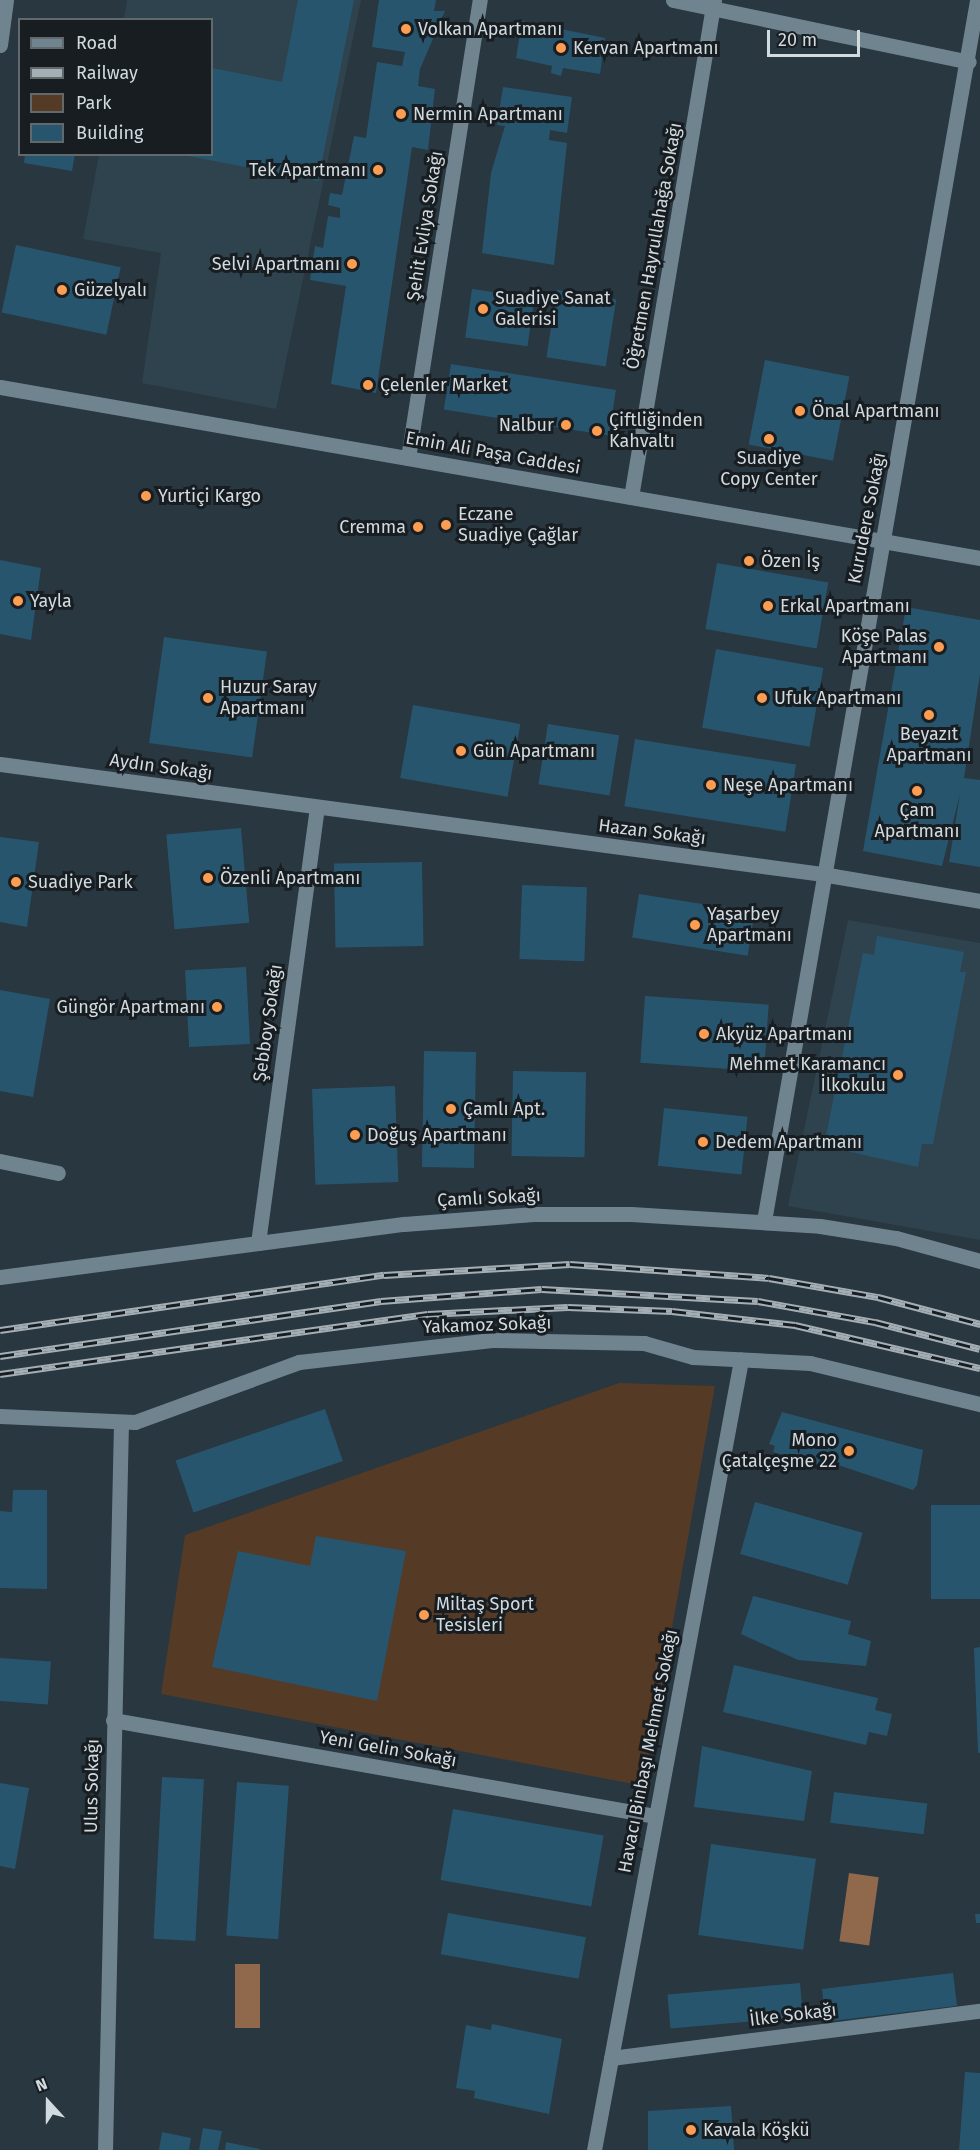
<!DOCTYPE html>
<meta charset="utf-8">
<style>
body{margin:0}
#map{position:relative;width:980px;height:2150px;overflow:hidden;background:#283740;font-family:"Fira Sans",sans-serif}
div>[style]{position:absolute}
[style*='--x']{left:calc(var(--x)*1px);top:calc(var(--y)*1px);width:calc(var(--w)*1px);rotate:calc(var(--a)*1deg)}
.built>*{inset:0;background:#2f434f}
.green>*{inset:0;background:#553a26}
.water>*{inset:0;background:#90694c;transform-origin:0 0}
.building>*{inset:0;background:#28556e;transform-origin:0 0}
.minor>*{height:15px;margin:-7.5px;padding:0 7.5px;transform-origin:7.5px;border-radius:7.5px;background:#708490}
.rail>*{height:7px;margin-top:-3.5px;transform-origin:0;background:repeating-linear-gradient(90deg,#171d21 0 14px,#a4afb5 0 28px);box-sizing:border-box;border-block:2px solid #a4afb5}
.dots>*{width:16px;height:16px;translate:-50% -50%;box-sizing:border-box;border:3px solid #171d21;border-radius:50%}
span{translate:-50% -50%;white-space:nowrap;text-align:center;line-height:1.15;-webkit-text-stroke:6px #171d21;paint-order:stroke}
.poi-label{font-size:18px;color:#d1dadf}
.left{translate:0 -50%;text-align:left}
.right{translate:-100% -50%;text-align:right}
.street-label{font-size:18px;color:#d1dadf}
.legend{position:absolute;left:18px;top:18px;width:195px;height:138px;box-sizing:border-box;background:#171d21;border:2px solid #61696d;margin:0;padding:8px 10px;list-style:none;font-size:18px;color:#d1dadf}
.legend li{display:flex;align-items:center;gap:12px;height:30px}
.legend b{width:30px;border:2px solid #61696d}
.north{position:absolute;left:18px;top:2072px;width:60px;height:60px;-webkit-text-stroke:4px #171d21;paint-order:stroke;rotate:339deg;font-size:16px;font-weight:700;line-height:24px;text-align:center;color:#d1dadf}
.north::after{content:'';display:block;margin:auto;width:21px;height:27px;background:#d1dadf;clip-path:polygon(50% 0,100% 100%,50% 72%,0 100%)}
.scale{position:absolute;left:767px;top:30px;width:93px;height:27px;box-sizing:border-box;border:3px solid #d1dadf;border-top:0;padding-left:8px;font-size:18px;line-height:21px;white-space:nowrap;color:#d1dadf;-webkit-text-stroke:4px #171d21;paint-order:stroke}
</style>
<div id="map">
<div class="built">
<div style="clip-path:polygon(127px 0,361px 0,276px 409px,142px 383px,161px 253px,83px 239px,99px 155px,212px 154px,212px 20px,124px 19px)"></div>
<div style="clip-path:polygon(848px 920px,980px 943px,980px 1240px,788px 1206px)"></div>
</div>
<div class="green">
<div style="clip-path:polygon(619px 1383px,715px 1386px,644px 1786px,161px 1694px,185px 1535px)"></div>
</div>
<div class="water">
<div style="left:849px;top:1873px;width:30px;height:69px;rotate:8deg"></div>
<div style="left:235px;top:1964px;width:25px;height:64px"></div>
</div>
<div class="building">
<div style="clip-path:polygon(298px 0,354px 0,318px 181px,188px 156px,212px 154px,212px 68px,282px 82px)"></div>
<div style="clip-path:polygon(379px 0,436px 0,434px 11px,445px 11px,420px 69px,418px 86px,435px 89px,428px 150px,412px 147px,376px 393px,331px 384px,346px 286px,310px 280px,315px 246px,323px 248px,328px 216px,340px 218px,340px 208px,328px 205px,330px 193px,342px 195px,354px 136px,366px 138px,377px 62px,402px 66px,405px 52px,372px 47px)"></div>
<div style="clip-path:polygon(522px 21px,605px 38px,600px 74px,563px 68px,561px 76px,551px 73px,552px 66px,516px 58px)"></div>
<div style="clip-path:polygon(503px 87px,572px 97px,567px 133px,550px 130px,549px 140px,567px 143px,554px 265px,482px 253px,491px 173px,505px 126px,497px 125px)"></div>
<div style="clip-path:polygon(25px 154px,75px 154px,72px 171px,24px 163px)"></div>
<div style="left:16px;top:245px;width:107px;height:69px;rotate:12deg"></div>
<div style="left:472px;top:289px;width:63px;height:49px;rotate:8deg"></div>
<div style="left:557px;top:290px;width:60px;height:68px;rotate:9deg"></div>
<div style="left:765px;top:360px;width:86px;height:86px;rotate:11deg"></div>
<div style="left:451px;top:364px;width:167px;height:46px;rotate:9deg"></div>
<div style="clip-path:polygon(0 560px,41px 568px,31px 640px,0 634px)"></div>
<div style="left:717px;top:563px;width:113px;height:67px;rotate:10deg"></div>
<div style="clip-path:polygon(906px 607px,980px 620px,980px 674px,964px 778px,980px 780px,980px 867px,949px 862px,960px 794px,942px 866px,863px 851px)"></div>
<div style="left:164px;top:637px;width:104px;height:107px;rotate:8deg"></div>
<div style="left:716px;top:649px;width:109px;height:80px;rotate:10deg"></div>
<div style="left:413px;top:705px;width:109px;height:74px;rotate:10deg"></div>
<div style="left:548px;top:724px;width:72px;height:61px;rotate:9deg"></div>
<div style="left:635px;top:739px;width:163px;height:68px;rotate:9deg"></div>
<div style="left:241px;top:828px;width:95px;height:75px;rotate:85deg"></div>
<div style="clip-path:polygon(0 837px,39px 842px,27px 927px,0 922px)"></div>
<div style="left:422px;top:862px;width:84px;height:88px;rotate:89deg"></div>
<div style="left:522px;top:885px;width:65px;height:74px;rotate:2deg"></div>
<div style="left:639px;top:894px;width:117px;height:44px;rotate:9deg"></div>
<div style="clip-path:polygon(877px 936px,964px 952px,960px 972px,966px 972px,933px 1144px,922px 1144px,918px 1167px,824px 1146px,863px 953px,874px 955px)"></div>
<div style="left:246px;top:967px;width:77px;height:61px;rotate:87deg"></div>
<div style="clip-path:polygon(0 990px,50px 999px,33px 1097px,0 1091px)"></div>
<div style="left:645px;top:996px;width:124px;height:67px;rotate:4deg"></div>
<div style="left:424px;top:1051px;width:52px;height:116px;rotate:1deg"></div>
<div style="left:513px;top:1071px;width:73px;height:85px;rotate:1deg"></div>
<div style="left:395px;top:1086px;width:96px;height:83px;rotate:88deg"></div>
<div style="left:664px;top:1108px;width:84px;height:58px;rotate:6deg"></div>
<div style="left:325px;top:1409px;width:55px;height:158px;rotate:71deg"></div>
<div style="clip-path:polygon(782px 1412px,923px 1450px,917px 1485px,913px 1490px,835px 1464px,834px 1469px,773px 1452px,775px 1446px,769px 1444px)"></div>
<div style="clip-path:polygon(13px 1490px,47px 1490px,47px 1589px,0 1588px,0 1511px,12px 1512px)"></div>
<div style="left:755px;top:1502px;width:112px;height:54px;rotate:16deg"></div>
<div style="left:931px;top:1505px;width:49px;height:94px"></div>
<div style="clip-path:polygon(316px 1536px,406px 1551px,377px 1701px,212px 1667px,238px 1551px,310px 1566px)"></div>
<div style="clip-path:polygon(753px 1596px,851px 1621px,848px 1634px,871px 1641px,866px 1666px,798px 1660px,741px 1634px)"></div>
<div style="clip-path:polygon(980px 1647px,980px 1753px,978px 1753px,974px 1648px)"></div>
<div style="left:0;top:1658px;width:51px;height:43px;rotate:4deg"></div>
<div style="clip-path:polygon(734px 1665px,878px 1698px,875px 1710px,892px 1714px,887px 1736px,869px 1732px,866px 1745px,723px 1712px)"></div>
<div style="clip-path:polygon(702px 1746px,812px 1771px,804px 1821px,694px 1807px)"></div>
<div style="left:162px;top:1777px;width:42px;height:162px;rotate:3deg"></div>
<div style="left:237px;top:1782px;width:52px;height:154px;rotate:4deg"></div>
<div style="clip-path:polygon(0 1783px,29px 1788px,15px 1869px,0 1866px)"></div>
<div style="left:834px;top:1792px;width:94px;height:31px;rotate:7deg"></div>
<div style="left:453px;top:1809px;width:153px;height:72px;rotate:10deg"></div>
<div style="left:711px;top:1844px;width:106px;height:92px;rotate:8deg"></div>
<div style="left:448px;top:1913px;width:140px;height:42px;rotate:10deg"></div>
<div style="clip-path:polygon(975px 1914px,980px 1914px,980px 1923px,976px 1923px)"></div>
<div style="left:953px;top:1973px;width:33px;height:132px;rotate:83deg"></div>
<div style="left:800px;top:1983px;width:34px;height:133px;rotate:85deg"></div>
<div style="clip-path:polygon(492px 2024px,562px 2039px,549px 2114px,474px 2098px,475px 2091px,456px 2088px,466px 2025px,491px 2030px)"></div>
<div style="clip-path:polygon(965px 2072px,980px 2073px,980px 2150px,959px 2150px)"></div>
<div style="clip-path:polygon(731px 2106px,734px 2150px,648px 2150px,648px 2111px)"></div>
<div style="clip-path:polygon(203px 2128px,222px 2131px,218px 2150px,199px 2150px)"></div>
<div style="clip-path:polygon(162px 2132px,191px 2138px,189px 2150px,159px 2150px)"></div>
<div style="clip-path:polygon(226px 2142px,260px 2149px,260px 2150px,225px 2150px)"></div>
</div>
<div class="minor">
<div style="--x:673;--y:0;--w:302;--a:11.8"></div>
<div style="--x:0;--y:45;--w:45;--a:-82.4"></div>
<div style="--x:0;--y:387;--w:995;--a:9.9"></div>
<div style="--x:408;--y:458;--w:464;--a:-81.1"></div>
<div style="--x:631;--y:497;--w:504;--a:-80.52"></div>
<div style="--x:0;--y:764;--w:829;--a:7.62"></div>
<div style="--x:822;--y:874;--w:160;--a:9.7"></div>
<div style="--x:0;--y:1161;--w:59;--a:11.7"></div>
<div style="--x:764;--y:1221;--w:1239;--a:-80.1"></div>
<div style="--x:258;--y:1243;--w:439;--a:-82.3"></div>
<div style="--x:0;--y:1277;--w:407;--a:-7.5"></div>
<div style="--x:404;--y:1224;--w:130;--a:-4.4"></div>
<div style="--x:534;--y:1214;--w:97;--a:0"></div>
<div style="--x:631;--y:1214;--w:189;--a:3.6"></div>
<div style="--x:820;--y:1226;--w:77;--a:9"></div>
<div style="--x:896;--y:1238;--w:87;--a:15.3"></div>
<div style="--x:0;--y:1416;--w:135;--a:2.5"></div>
<div style="--x:135;--y:1422;--w:175;--a:-20.1"></div>
<div style="--x:299;--y:1362;--w:194;--a:-6.5"></div>
<div style="--x:492;--y:1340;--w:152;--a:1.1"></div>
<div style="--x:644;--y:1343;--w:51;--a:15.9"></div>
<div style="--x:693;--y:1357;--w:117;--a:2.9"></div>
<div style="--x:810;--y:1363;--w:175;--a:13.6"></div>
<div style="--x:113;--y:1720;--w:550;--a:10.04"></div>
<div style="--x:611;--y:2058;--w:372;--a:-7.3"></div>
<div style="--x:105;--y:2150;--w:728;--a:-88.74"></div>
<div style="--x:594;--y:2150;--w:804;--a:-79.46"></div>
</div>
<div class="rail">
<div style="--x:0;--y:1330;--w:388;--a:-8.2"></div>
<div style="--x:384;--y:1275;--w:186;--a:-3.4"></div>
<div style="--x:570;--y:1264;--w:199;--a:4"></div>
<div style="--x:769;--y:1278;--w:111;--a:9.9"></div>
<div style="--x:878;--y:1297;--w:106;--a:14.8"></div>
<div style="--x:0;--y:1356;--w:385;--a:-8.2"></div>
<div style="--x:381;--y:1301;--w:161;--a:-4.3"></div>
<div style="--x:542;--y:1289;--w:216;--a:3.2"></div>
<div style="--x:758;--y:1301;--w:119;--a:10.2"></div>
<div style="--x:875;--y:1322;--w:108;--a:14.4"></div>
<div style="--x:0;--y:1374;--w:432;--a:-8"></div>
<div style="--x:428;--y:1314;--w:140;--a:-2.9"></div>
<div style="--x:568;--y:1307;--w:104;--a:2.2"></div>
<div style="--x:672;--y:1311;--w:124;--a:6.5"></div>
<div style="--x:795;--y:1325;--w:190;--a:13.1"></div>
</div>
<div class="dots">
<div style="left:406px;top:29px;background:#fc9d52"></div>
<div style="left:561px;top:48px;background:#fc9d52"></div>
<div style="left:401px;top:114px;background:#fc9d52"></div>
<div style="left:378px;top:170px;background:#fc9d52"></div>
<div style="left:352px;top:264px;background:#fc9d52"></div>
<div style="left:62px;top:290px;background:#fc9d52"></div>
<div style="left:483px;top:309px;background:#fc9d52"></div>
<div style="left:368px;top:385px;background:#fc9d52"></div>
<div style="left:800px;top:411px;background:#fc9d52"></div>
<div style="left:566px;top:425px;background:#fc9d52"></div>
<div style="left:597px;top:431px;background:#fc9d52"></div>
<div style="left:769px;top:439px;background:#fc9d52"></div>
<div style="left:146px;top:496px;background:#fc9d52"></div>
<div style="left:446px;top:525px;background:#fc9d52"></div>
<div style="left:418px;top:527px;background:#fc9d52"></div>
<div style="left:749px;top:561px;background:#fc9d52"></div>
<div style="left:18px;top:601px;background:#fc9d52"></div>
<div style="left:768px;top:606px;background:#fc9d52"></div>
<div style="left:939px;top:647px;background:#fc9d52"></div>
<div style="left:208px;top:698px;background:#fc9d52"></div>
<div style="left:762px;top:698px;background:#fc9d52"></div>
<div style="left:929px;top:715px;background:#fc9d52"></div>
<div style="left:461px;top:751px;background:#fc9d52"></div>
<div style="left:711px;top:785px;background:#fc9d52"></div>
<div style="left:917px;top:791px;background:#fc9d52"></div>
<div style="left:208px;top:878px;background:#fc9d52"></div>
<div style="left:16px;top:882px;background:#fc9d52"></div>
<div style="left:695px;top:925px;background:#fc9d52"></div>
<div style="left:217px;top:1007px;background:#fc9d52"></div>
<div style="left:704px;top:1034px;background:#fc9d52"></div>
<div style="left:898px;top:1075px;background:#fc9d52"></div>
<div style="left:451px;top:1109px;background:#fc9d52"></div>
<div style="left:355px;top:1135px;background:#fc9d52"></div>
<div style="left:703px;top:1142px;background:#fc9d52"></div>
<div style="left:849px;top:1451px;background:#fc9d52"></div>
<div style="left:424px;top:1615px;background:#fc9d52"></div>
<div style="left:691px;top:2130px;background:#fc9d52"></div>
</div>
<div class="poi-label">
<span class="left" style="left:418px;top:29px">Volkan Apartmanı</span>
<span class="left" style="left:573px;top:48px">Kervan Apartmanı</span>
<span class="left" style="left:413px;top:114px">Nermin Apartmanı</span>
<span class="right" style="left:366px;top:170px">Tek Apartmanı</span>
<span class="right" style="left:340px;top:264px">Selvi Apartmanı</span>
<span class="left" style="left:74px;top:290px">Güzelyalı</span>
<span class="left" style="left:495px;top:309px">Suadiye Sanat<br>Galerisi</span>
<span class="left" style="left:380px;top:385px">Çelenler Market</span>
<span class="left" style="left:812px;top:411px">Önal Apartmanı</span>
<span class="left" style="left:609px;top:431px">Çiftliğinden<br>Kahvaltı</span>
<span class="right" style="left:554px;top:425px">Nalbur</span>
<span style="left:769px;top:469px">Suadiye<br>Copy Center</span>
<span class="left" style="left:158px;top:496px">Yurtiçi Kargo</span>
<span class="left" style="left:458px;top:525px">Eczane<br>Suadiye Çağlar</span>
<span class="right" style="left:406px;top:527px">Cremma</span>
<span class="left" style="left:761px;top:561px">Özen İş</span>
<span class="left" style="left:30px;top:601px">Yayla</span>
<span class="left" style="left:780px;top:606px">Erkal Apartmanı</span>
<span class="right" style="left:927px;top:647px">Köşe Palas<br>Apartmanı</span>
<span class="left" style="left:220px;top:698px">Huzur Saray<br>Apartmanı</span>
<span class="left" style="left:774px;top:698px">Ufuk Apartmanı</span>
<span style="left:929px;top:745px">Beyazıt<br>Apartmanı</span>
<span class="left" style="left:473px;top:751px">Gün Apartmanı</span>
<span class="left" style="left:723px;top:785px">Neşe Apartmanı</span>
<span style="left:917px;top:821px">Çam<br>Apartmanı</span>
<span class="left" style="left:220px;top:878px">Özenli Apartmanı</span>
<span class="left" style="left:28px;top:882px">Suadiye Park</span>
<span class="left" style="left:707px;top:925px">Yaşarbey<br>Apartmanı</span>
<span class="right" style="left:205px;top:1007px">Güngör Apartmanı</span>
<span class="left" style="left:716px;top:1034px">Akyüz Apartmanı</span>
<span class="right" style="left:886px;top:1075px">Mehmet Karamancı<br>İlkokulu</span>
<span class="left" style="left:463px;top:1109px">Çamlı Apt.</span>
<span class="left" style="left:367px;top:1135px">Doğuş Apartmanı</span>
<span class="left" style="left:715px;top:1142px">Dedem Apartmanı</span>
<span class="right" style="left:837px;top:1451px">Mono<br>Çatalçeşme 22</span>
<span class="left" style="left:436px;top:1615px">Miltaş Sport<br>Tesisleri</span>
<span class="left" style="left:703px;top:2130px">Kavala Köşkü</span>
</div>
<div class="street-label">
<span style="left:425px;top:226px;rotate:-81deg">Şehit Evliya Sokağı</span>
<span style="left:654px;top:246px;rotate:-80deg">Öğretmen Hayrullahağa Sokağı</span>
<span style="left:493px;top:453px;rotate:10deg">Emin Ali Paşa Caddesi</span>
<span style="left:867px;top:518px;rotate:-79deg">Kurudere Sokağı</span>
<span style="left:161px;top:767px;rotate:8deg">Aydın Sokağı</span>
<span style="left:652px;top:832px;rotate:7deg">Hazan Sokağı</span>
<span style="left:268px;top:1023px;rotate:-82deg">Şebboy Sokağı</span>
<span style="left:489px;top:1198px;rotate:-3deg">Çamlı Sokağı</span>
<span style="left:487px;top:1325px;rotate:-2deg">Yakamoz Sokağı</span>
<span style="left:388px;top:1749px;rotate:10deg">Yeni Gelin Sokağı</span>
<span style="left:648px;top:1751px;rotate:-79deg">Havacı Binbaşı Mehmet Sokağı</span>
<span style="left:92px;top:1786px;rotate:-89deg">Ulus Sokağı</span>
<span style="left:793px;top:2015px;rotate:-7deg">İlke Sokağı</span>
</div>
<ul class="legend">
<li><b style="height:8px;background:#708490"></b>Road</li>
<li><b style="height:8px;background:#a4afb5"></b>Railway</li>
<li><b style="height:16px;background:#553a26"></b>Park</li>
<li><b style="height:16px;background:#28556e"></b>Building</li>
</ul>
<div class="north">N</div>
<div class="scale">20 m</div>
</div>
